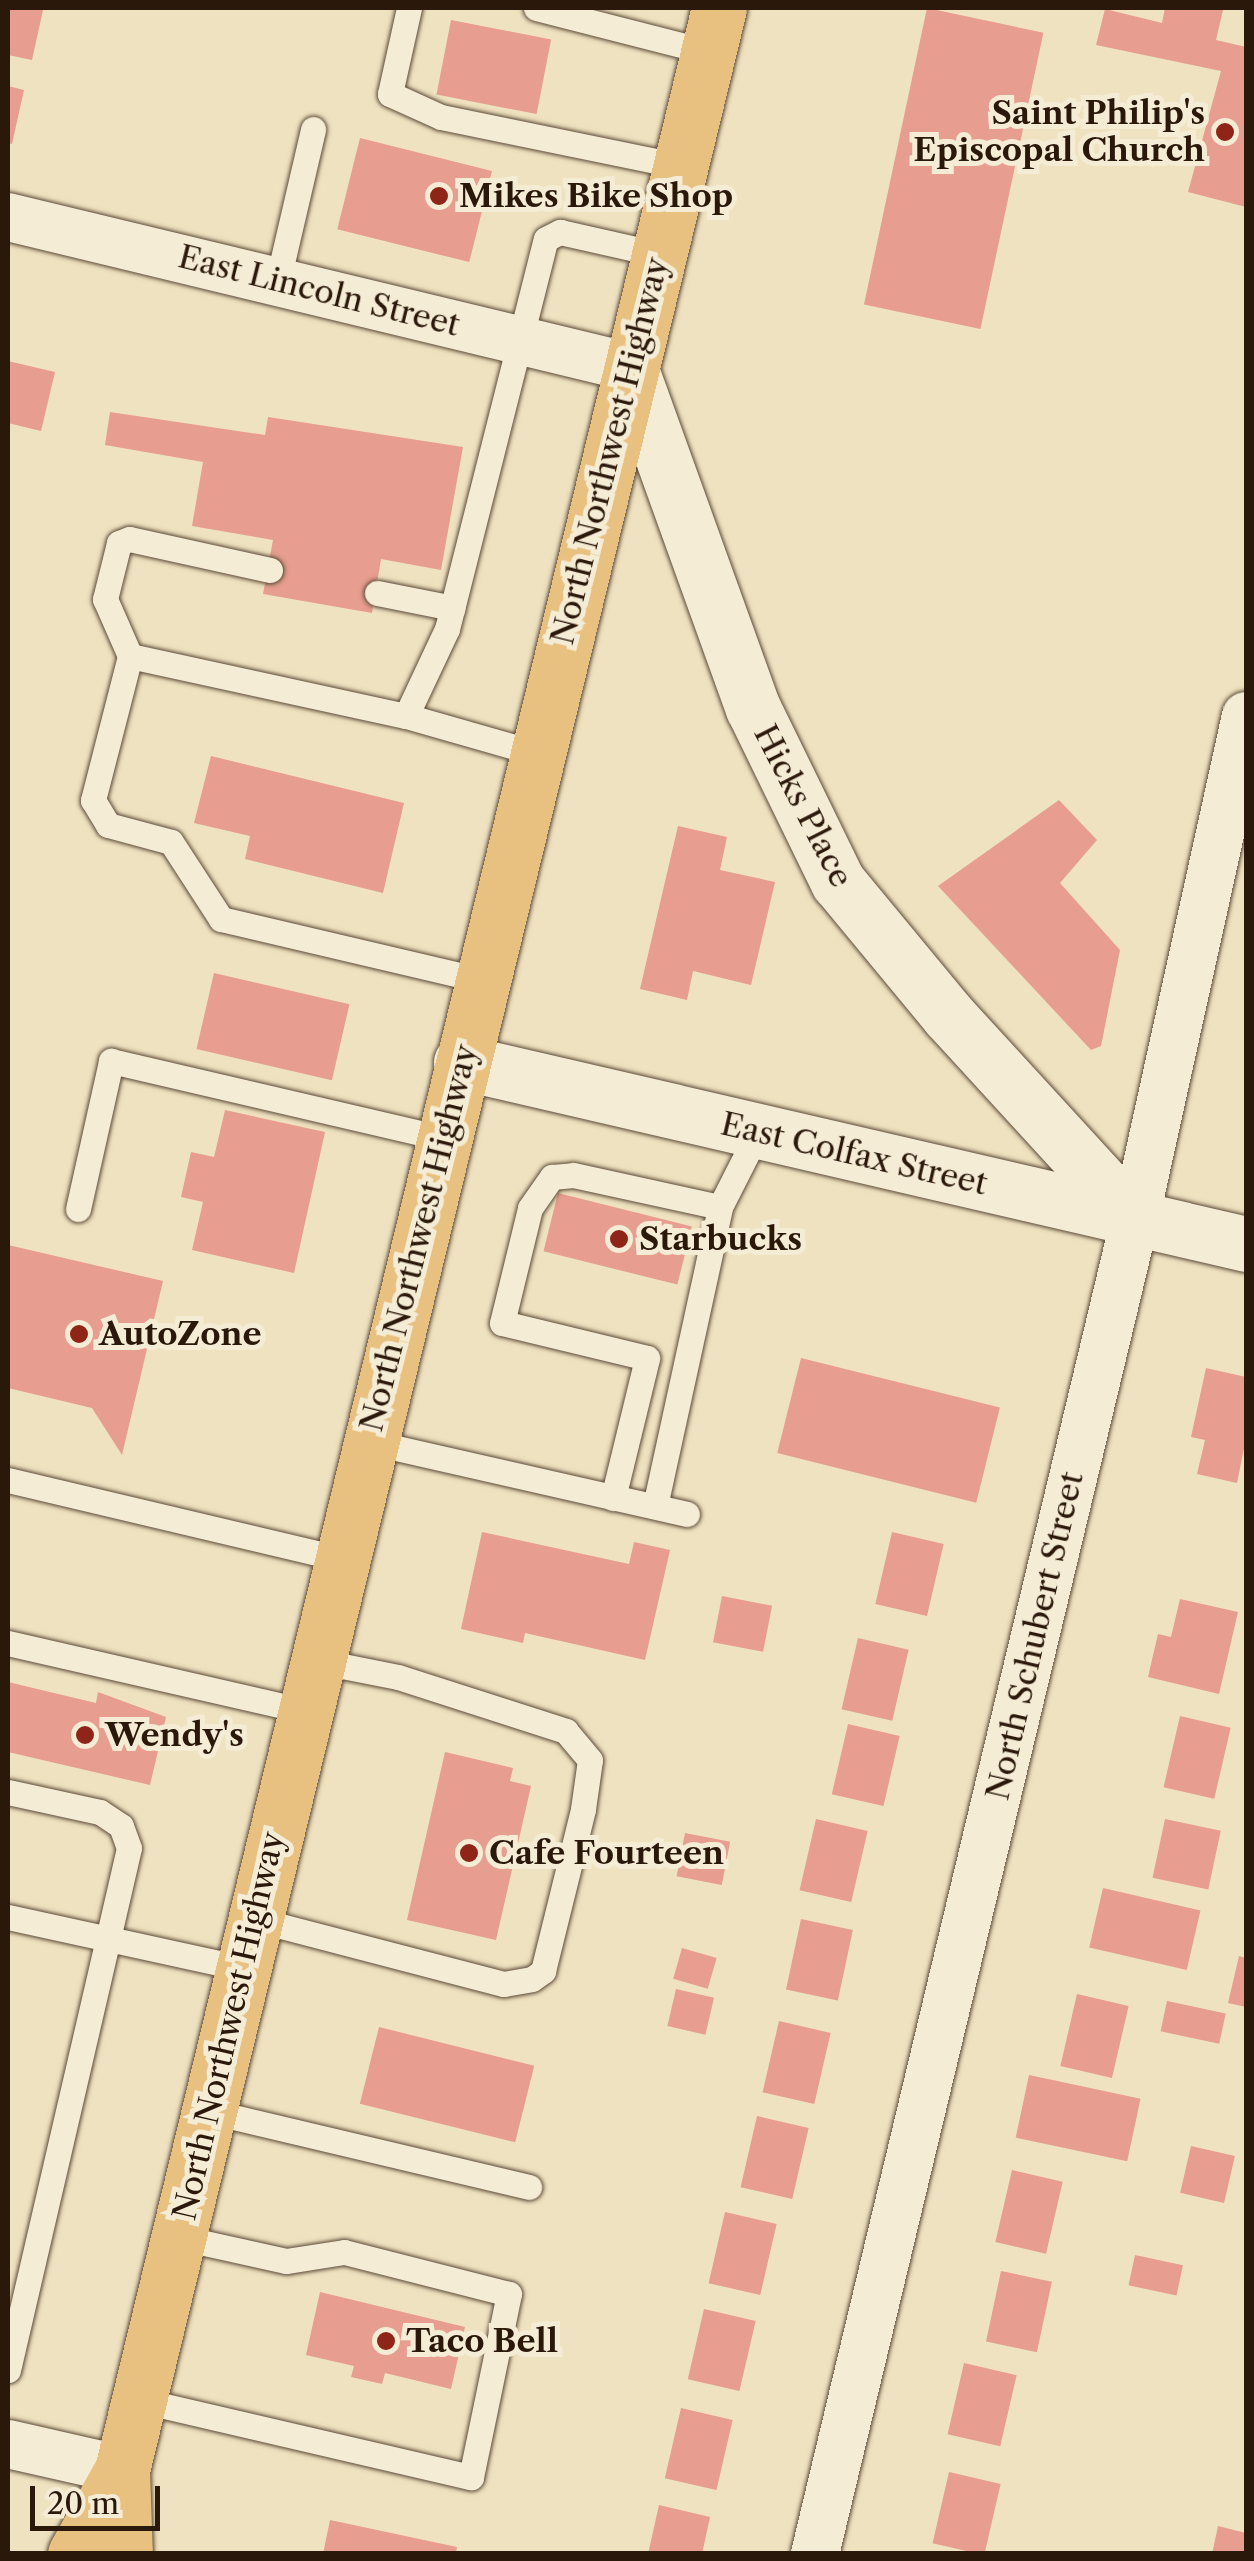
<!DOCTYPE html>
<style>
body{margin:0}
#map{position:relative;width:1254px;height:2561px;overflow:hidden;background:#efe2c0;font-family:"Libre Caslon Text",serif}
div>[style]{position:absolute}
[style*='--x']{left:calc(var(--x)*1px);top:calc(var(--y)*1px);width:calc(var(--w)*1px);rotate:calc(var(--a)*1deg)}
.building>*{inset:0;background:#e79d8f;transform-origin:0 0}
.roads{filter:drop-shadow(0 0 2px #5b4a38) drop-shadow(0 0 2px #5b4a38)}
.service>*{height:25px;margin:-12.5px;padding:0 12.5px;transform-origin:12.5px;border-radius:12.5px;background:#f5ecd6}
.minor>*{height:48px;margin:-24px;padding:0 24px;transform-origin:24px;border-radius:24px;background:#f5ecd6}
.tertiary>*{height:55px;margin:-27.5px;padding:0 27.5px;transform-origin:27.5px;border-radius:27.5px;background:#f5ecd6}
.primary>*{height:55px;margin:-27.5px;padding:0 27.5px;transform-origin:27.5px;border-radius:27.5px;background:#e8c180}
.dots>*{width:28px;height:28px;translate:-50% -50%;box-sizing:border-box;border:5px solid #f5ecd6;border-radius:50%}
span{translate:-50% -50%;white-space:nowrap;text-align:center;line-height:1.15;-webkit-text-stroke:10px #f5ecd6;paint-order:stroke}
.poi-label{font-size:32px;color:#2a180b;font-weight:700}
.right{translate:-100% -50%;text-align:right}
.left{translate:0 -50%;text-align:left}
.street-label{font-size:32px;color:#2a180b}
.frame{position:absolute;inset:0;border:10px solid #2a180b;pointer-events:none}
.scale{position:absolute;left:30px;top:2486px;width:130px;height:45px;box-sizing:border-box;border:5px solid #2a180b;border-top:0;padding-left:12px;font-size:30px;line-height:35px;white-space:nowrap;color:#2a180b;-webkit-text-stroke:8px #f5ecd6;paint-order:stroke}
</style>
<div id="map">
<div class="building">
<div style="clip-path:polygon(8px 8px,43px 10px,32px 60px,8px 55px)"></div>
<div style="left:927px;top:8px;width:119px;height:303px;rotate:12deg"></div>
<div style="clip-path:polygon(1165px 8px,1223px 10px,1216px 40px,1246px 47px,1246px 207px,1188px 192px,1221px 71px,1096px 45px,1105px 9px,1162px 23px)"></div>
<div style="left:451px;top:20px;width:102px;height:76px;rotate:11deg"></div>
<div style="clip-path:polygon(8px 86px,24px 90px,12px 144px,8px 143px)"></div>
<div style="left:360px;top:138px;width:136px;height:94px;rotate:14deg"></div>
<div style="clip-path:polygon(8px 361px,55px 372px,41px 431px,8px 423px)"></div>
<div style="clip-path:polygon(110px 412px,265px 435px,268px 417px,463px 447px,441px 570px,381px 559px,372px 613px,263px 594px,273px 540px,192px 526px,203px 462px,105px 445px)"></div>
<div style="clip-path:polygon(211px 756px,404px 803px,383px 893px,245px 859px,250px 836px,194px 823px)"></div>
<div style="clip-path:polygon(1059px 800px,1097px 840px,1060px 883px,1120px 950px,1101px 1046px,1091px 1050px,938px 886px)"></div>
<div style="clip-path:polygon(678px 826px,727px 837px,720px 870px,775px 882px,751px 985px,693px 971px,687px 1000px,640px 989px)"></div>
<div style="left:214px;top:973px;width:139px;height:78px;rotate:13deg"></div>
<div style="clip-path:polygon(225px 1110px,325px 1132px,294px 1273px,192px 1250px,203px 1202px,181px 1197px,191px 1152px,214px 1157px)"></div>
<div style="left:558px;top:1193px;width:138px;height:60px;rotate:14deg"></div>
<div style="clip-path:polygon(8px 1245px,163px 1281px,122px 1455px,92px 1408px,8px 1388px)"></div>
<div style="left:801px;top:1358px;width:205px;height:98px;rotate:14deg"></div>
<div style="clip-path:polygon(1206px 1368px,1246px 1377px,1246px 1438px,1237px 1483px,1197px 1474px,1205px 1440px,1191px 1437px)"></div>
<div style="clip-path:polygon(482px 1532px,629px 1564px,634px 1542px,670px 1550px,645px 1660px,525px 1633px,523px 1643px,461px 1629px)"></div>
<div style="left:892px;top:1532px;width:53px;height:74px;rotate:13deg"></div>
<div style="left:722px;top:1596px;width:51px;height:47px;rotate:11deg"></div>
<div style="clip-path:polygon(1180px 1599px,1238px 1612px,1219px 1694px,1148px 1677px,1158px 1634px,1171px 1637px)"></div>
<div style="left:858px;top:1638px;width:52px;height:73px;rotate:13deg"></div>
<div style="clip-path:polygon(8px 1682px,96px 1703px,98px 1692px,166px 1717px,150px 1785px,8px 1752px)"></div>
<div style="left:1180px;top:1716px;width:52px;height:73px;rotate:13deg"></div>
<div style="left:848px;top:1724px;width:53px;height:72px;rotate:13deg"></div>
<div style="clip-path:polygon(445px 1752px,513px 1768px,510px 1781px,531px 1786px,496px 1940px,407px 1920px)"></div>
<div style="left:816px;top:1819px;width:53px;height:73px;rotate:13deg"></div>
<div style="left:1165px;top:1819px;width:57px;height:60px;rotate:12deg"></div>
<div style="left:685px;top:1833px;width:46px;height:44px;rotate:11deg"></div>
<div style="left:1103px;top:1888px;width:100px;height:61px;rotate:13deg"></div>
<div style="left:801px;top:1919px;width:53px;height:72px;rotate:12deg"></div>
<div style="left:682px;top:1948px;width:36px;height:32px;rotate:16deg"></div>
<div style="clip-path:polygon(1239px 1956px,1246px 1958px,1246px 2007px,1228px 2003px)"></div>
<div style="left:676px;top:1989px;width:39px;height:38px;rotate:13deg"></div>
<div style="left:1077px;top:1994px;width:53px;height:74px;rotate:13deg"></div>
<div style="left:1167px;top:2001px;width:60px;height:31px;rotate:12deg"></div>
<div style="left:779px;top:2021px;width:53px;height:73px;rotate:13deg"></div>
<div style="left:379px;top:2027px;width:160px;height:79px;rotate:14deg"></div>
<div style="left:1029px;top:2075px;width:114px;height:64px;rotate:12deg"></div>
<div style="left:757px;top:2116px;width:53px;height:73px;rotate:13deg"></div>
<div style="left:1191px;top:2146px;width:45px;height:48px;rotate:13deg"></div>
<div style="left:1012px;top:2170px;width:52px;height:74px;rotate:13deg"></div>
<div style="left:725px;top:2212px;width:53px;height:73px;rotate:13deg"></div>
<div style="left:1135px;top:2255px;width:49px;height:31px;rotate:12deg"></div>
<div style="left:1001px;top:2271px;width:52px;height:72px;rotate:12deg"></div>
<div style="clip-path:polygon(320px 2292px,465px 2327px,451px 2389px,385px 2373px,382px 2384px,351px 2377px,354px 2366px,306px 2355px)"></div>
<div style="left:704px;top:2309px;width:53px;height:72px;rotate:13deg"></div>
<div style="left:964px;top:2363px;width:54px;height:73px;rotate:13deg"></div>
<div style="left:681px;top:2408px;width:53px;height:72px;rotate:13deg"></div>
<div style="left:949px;top:2472px;width:53px;height:73px;rotate:13deg"></div>
<div style="clip-path:polygon(659px 2505px,710px 2517px,702px 2554px,648px 2554px)"></div>
<div style="clip-path:polygon(330px 2520px,457px 2547px,456px 2554px,323px 2554px)"></div>
<div style="clip-path:polygon(1218px 2526px,1246px 2533px,1246px 2554px,1212px 2554px)"></div>
</div>
<div class="roads">
<div class="service">
<div style="--x:409;--y:8;--w:88;--a:102.5"></div>
<div style="--x:390;--y:94;--w:56;--a:24.3"></div>
<div style="--x:441;--y:117;--w:244;--a:11.6"></div>
<div style="--x:536;--y:8;--w:178;--a:14.3"></div>
<div style="--x:278;--y:280;--w:155;--a:-76.9"></div>
<div style="--x:270;--y:570;--w:144;--a:-167.6"></div>
<div style="--x:129;--y:539;--w:11;--a:158"></div>
<div style="--x:119;--y:543;--w:58;--a:104"></div>
<div style="--x:105;--y:599;--w:62;--a:66.3"></div>
<div style="--x:130;--y:656;--w:149;--a:104.4"></div>
<div style="--x:93;--y:800;--w:29;--a:59"></div>
<div style="--x:108;--y:825;--w:65;--a:15.1"></div>
<div style="--x:171;--y:842;--w:92;--a:57"></div>
<div style="--x:221;--y:919;--w:267;--a:13.2"></div>
<div style="--x:377;--y:593;--w:77;--a:11.2"></div>
<div style="--x:130;--y:656;--w:282;--a:12.3"></div>
<div style="--x:406;--y:716;--w:96;--a:-64.8"></div>
<div style="--x:447;--y:629;--w:402;--a:-75.8"></div>
<div style="--x:546;--y:239;--w:16;--a:-27"></div>
<div style="--x:560;--y:232;--w:100;--a:12.7"></div>
<div style="--x:406;--y:716;--w:135;--a:15.9"></div>
<div style="--x:78;--y:1209;--w:152;--a:-77.4"></div>
<div style="--x:111;--y:1061;--w:341;--a:13.1"></div>
<div style="--x:370;--y:1442;--w:325;--a:12.8"></div>
<div style="--x:8;--y:1480;--w:342;--a:13.3"></div>
<div style="--x:613;--y:1498;--w:144;--a:-76.3"></div>
<div style="--x:647;--y:1358;--w:149;--a:-166.4"></div>
<div style="--x:502;--y:1323;--w:118;--a:-76.3"></div>
<div style="--x:530;--y:1208;--w:38;--a:-55"></div>
<div style="--x:552;--y:1177;--w:21;--a:-5"></div>
<div style="--x:573;--y:1175;--w:150;--a:12.3"></div>
<div style="--x:655;--y:1506;--w:306;--a:-77.7"></div>
<div style="--x:720;--y:1207;--w:84;--a:-63.1"></div>
<div style="--x:8;--y:1643;--w:305;--a:12.9"></div>
<div style="--x:8;--y:1792;--w:94;--a:12.3"></div>
<div style="--x:100;--y:1812;--w:25;--a:34"></div>
<div style="--x:121;--y:1826;--w:23;--a:70"></div>
<div style="--x:129;--y:1848;--w:536;--a:103.05"></div>
<div style="--x:8;--y:1917;--w:239;--a:12.3"></div>
<div style="--x:254;--y:1919;--w:258;--a:14.6"></div>
<div style="--x:504;--y:1984;--w:28;--a:-10"></div>
<div style="--x:532;--y:1979;--w:14;--a:-36"></div>
<div style="--x:543;--y:1971;--w:167;--a:-76.1"></div>
<div style="--x:583;--y:1809;--w:49;--a:-81.9"></div>
<div style="--x:590;--y:1760;--w:38;--a:-130"></div>
<div style="--x:566;--y:1731;--w:176;--a:-162.2"></div>
<div style="--x:398;--y:1677;--w:83;--a:-168.8"></div>
<div style="--x:208;--y:2111;--w:330;--a:13.3"></div>
<div style="--x:139;--y:2400;--w:341;--a:13.1"></div>
<div style="--x:471;--y:2477;--w:187;--a:-78.3"></div>
<div style="--x:509;--y:2294;--w:170;--a:-165.7"></div>
<div style="--x:344;--y:2252;--w:59;--a:171.2"></div>
<div style="--x:286;--y:2261;--w:111;--a:-167.5"></div>
</div>
<div class="minor">
<div style="--x:8;--y:217;--w:640;--a:13.56"></div>
<div style="--x:8;--y:2444;--w:117;--a:12.8"></div>
<div style="--x:815;--y:2554;--w:1373;--a:-76.52"></div>
<div style="--x:1135;--y:1219;--w:515;--a:-77.56"></div>
</div>
<div class="tertiary">
<div style="--x:630;--y:367;--w:363;--a:70.2"></div>
<div style="--x:753;--y:708;--w:194;--a:64"></div>
<div style="--x:838;--y:882;--w:173;--a:50.4"></div>
<div style="--x:948;--y:1015;--w:277;--a:47.5"></div>
<div style="--x:461;--y:1062;--w:806;--a:13.05"></div>
</div>
<div class="primary">
<div style="--x:122;--y:2470;--w:84;--a:88"></div>
<div style="--x:75;--y:2554;--w:96;--a:-60.8"></div>
<div style="--x:122;--y:2470;--w:2533;--a:-76.37"></div>
</div>
</div>
<div class="dots">
<div style="left:1225px;top:132px;background:#8f2418"></div>
<div style="left:439px;top:196px;background:#8f2418"></div>
<div style="left:619px;top:1239px;background:#8f2418"></div>
<div style="left:79px;top:1334px;background:#8f2418"></div>
<div style="left:85px;top:1735px;background:#8f2418"></div>
<div style="left:469px;top:1853px;background:#8f2418"></div>
<div style="left:386px;top:2341px;background:#8f2418"></div>
</div>
<div class="poi-label">
<span class="right" style="left:1205px;top:132px">Saint Philip's<br>Episcopal Church</span>
<span class="left" style="left:459px;top:196px">Mikes Bike Shop</span>
<span class="left" style="left:639px;top:1239px">Starbucks</span>
<span class="left" style="left:99px;top:1334px">AutoZone</span>
<span class="left" style="left:105px;top:1735px">Wendy's</span>
<span class="left" style="left:489px;top:1853px">Cafe Fourteen</span>
<span class="left" style="left:406px;top:2341px">Taco Bell</span>
</div>
<div class="street-label">
<span style="left:319px;top:291px;rotate:14deg">East Lincoln Street</span>
<span style="left:610px;top:451px;rotate:-76deg">North Northwest Highway</span>
<span style="left:803px;top:806px;rotate:63deg">Hicks Place</span>
<span style="left:854px;top:1154px;rotate:13deg">East Colfax Street</span>
<span style="left:419px;top:1238px;rotate:-76deg">North Northwest Highway</span>
<span style="left:1035px;top:1636px;rotate:-77deg">North Schubert Street</span>
<span style="left:229px;top:2026px;rotate:-77deg">North Northwest Highway</span>
</div>
<div class="frame"></div>
<div class="scale">20 m</div>
</div>
